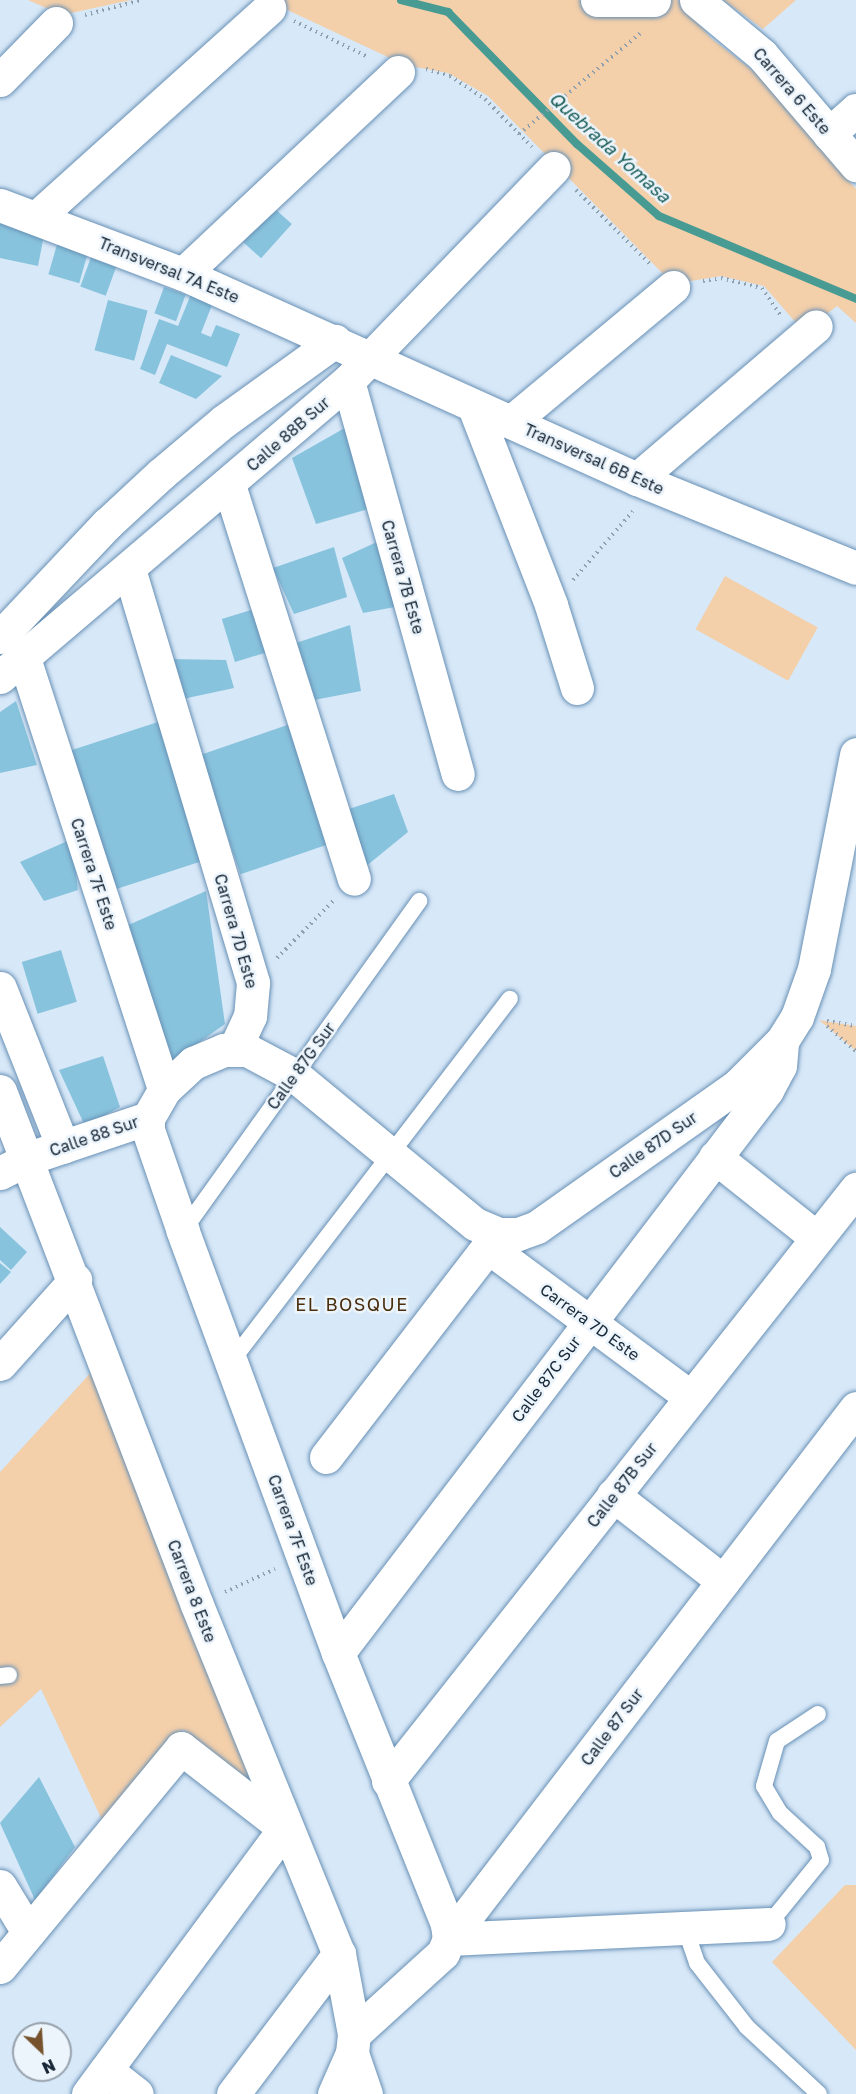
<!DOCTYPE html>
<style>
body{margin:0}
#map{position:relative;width:856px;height:2094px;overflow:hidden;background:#d7e8f8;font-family:"Golos Text",sans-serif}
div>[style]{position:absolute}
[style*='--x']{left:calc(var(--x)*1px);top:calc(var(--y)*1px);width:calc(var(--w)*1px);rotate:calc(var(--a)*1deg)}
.green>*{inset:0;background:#f3cfaa;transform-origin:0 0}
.stream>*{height:8px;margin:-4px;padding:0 4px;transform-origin:4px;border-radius:4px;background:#489b93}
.building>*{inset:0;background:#88c3dd;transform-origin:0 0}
.path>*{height:4px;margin-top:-2px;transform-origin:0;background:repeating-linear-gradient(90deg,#8e9fae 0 1.5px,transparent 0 6px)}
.roads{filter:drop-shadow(0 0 2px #6890b5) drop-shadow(0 0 2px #6890b5)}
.lane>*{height:16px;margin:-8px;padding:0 8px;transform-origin:8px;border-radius:8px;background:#fff}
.street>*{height:33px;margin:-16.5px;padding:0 16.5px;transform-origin:16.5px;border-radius:16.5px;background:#fff}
.secondary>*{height:33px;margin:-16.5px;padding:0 16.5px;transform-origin:16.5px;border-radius:16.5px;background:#fff}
span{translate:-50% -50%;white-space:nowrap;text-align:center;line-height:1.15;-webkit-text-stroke:5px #ecf4fc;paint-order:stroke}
.street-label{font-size:16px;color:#172736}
.water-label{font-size:18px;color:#195e58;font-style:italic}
.neighbourhood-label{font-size:18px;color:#4a2f0f;letter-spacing:1.5px}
.north{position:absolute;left:12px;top:2022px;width:60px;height:60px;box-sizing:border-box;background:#ecf4fc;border:2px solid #97a2ad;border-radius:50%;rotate:155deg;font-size:16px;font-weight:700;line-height:24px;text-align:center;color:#172736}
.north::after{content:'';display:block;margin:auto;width:21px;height:27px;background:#76532c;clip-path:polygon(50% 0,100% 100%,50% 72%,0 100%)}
</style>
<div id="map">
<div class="green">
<div style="clip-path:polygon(28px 0,131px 0,62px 15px)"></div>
<div style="clip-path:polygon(266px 0,678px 0,711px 38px,760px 76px,856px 189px,856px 323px,837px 306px,804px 332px,764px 286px,721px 276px,673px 284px,488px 96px,448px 73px,405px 65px)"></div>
<div style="clip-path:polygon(723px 0,796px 0,763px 29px)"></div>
<div style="left:725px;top:576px;width:106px;height:61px;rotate:29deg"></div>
<div style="clip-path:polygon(819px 1020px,856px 1026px,856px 1051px)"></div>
<div style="clip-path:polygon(95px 1368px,253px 1783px,183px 1730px,102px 1820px,41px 1689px,0 1727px,0 1472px)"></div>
<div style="clip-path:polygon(845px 1885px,856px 1885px,856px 2050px,772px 1962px)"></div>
</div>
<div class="stream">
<div style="--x:401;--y:0;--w:49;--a:14.3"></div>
<div style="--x:448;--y:12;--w:185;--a:45.7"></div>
<div style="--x:577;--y:144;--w:109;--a:41.3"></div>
<div style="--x:659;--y:216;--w:214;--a:22.8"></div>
</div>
<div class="building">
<div style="left:274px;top:208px;width:24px;height:46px;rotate:42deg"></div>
<div style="clip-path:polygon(0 220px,45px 230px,38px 266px,0 258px)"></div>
<div style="left:60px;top:234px;width:32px;height:42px;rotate:16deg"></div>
<div style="left:94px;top:249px;width:27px;height:40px;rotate:20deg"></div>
<div style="left:164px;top:287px;width:23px;height:28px;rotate:20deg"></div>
<div style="clip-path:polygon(194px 287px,216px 295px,201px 333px,211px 337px,216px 325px,240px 334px,227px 367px,167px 344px,155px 375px,140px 369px,159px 319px,178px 326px)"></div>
<div style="left:108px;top:300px;width:41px;height:52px;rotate:15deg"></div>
<div style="clip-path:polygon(171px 355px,222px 376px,196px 399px,159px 383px)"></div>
<div style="clip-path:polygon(350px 425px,372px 508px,316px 524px,292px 458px)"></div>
<div style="clip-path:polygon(379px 541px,400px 606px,363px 613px,342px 558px)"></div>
<div style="clip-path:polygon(334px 547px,347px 597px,294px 614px,273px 568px)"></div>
<div style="left:261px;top:607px;width:45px;height:41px;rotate:73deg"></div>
<div style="clip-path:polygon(350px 625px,361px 691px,314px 700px,296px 643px)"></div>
<div style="clip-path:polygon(169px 659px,226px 660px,234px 688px,178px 700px)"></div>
<div style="clip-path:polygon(16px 701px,37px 765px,0 773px,0 712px)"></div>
<div style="left:161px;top:721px;width:146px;height:100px;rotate:72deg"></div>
<div style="left:296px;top:722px;width:126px;height:102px;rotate:71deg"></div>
<div style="clip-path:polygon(394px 794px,408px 832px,365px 867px,346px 810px)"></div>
<div style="clip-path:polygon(72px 839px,78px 890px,44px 901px,20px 862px)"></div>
<div style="clip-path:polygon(206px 891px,225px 1024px,173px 1061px,126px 926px)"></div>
<div style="left:61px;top:950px;width:54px;height:41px;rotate:73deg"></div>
<div style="clip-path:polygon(103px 1056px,120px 1107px,85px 1126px,59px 1070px)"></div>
<div style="clip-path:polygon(0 1227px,27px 1252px,11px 1270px,0 1260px)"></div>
<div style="clip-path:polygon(0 1263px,11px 1272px,0 1284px)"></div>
<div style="clip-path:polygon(39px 1777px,75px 1847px,35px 1900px,0 1823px)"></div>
</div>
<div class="path">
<div style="--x:85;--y:15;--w:58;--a:-15"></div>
<div style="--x:294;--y:21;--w:82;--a:25.9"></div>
<div style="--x:426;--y:69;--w:25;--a:16"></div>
<div style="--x:450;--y:76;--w:42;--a:33.3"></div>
<div style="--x:485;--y:99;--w:67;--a:45.6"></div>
<div style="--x:519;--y:134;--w:161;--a:-39.7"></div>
<div style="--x:576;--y:190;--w:106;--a:45"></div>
<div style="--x:703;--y:281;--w:18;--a:-9"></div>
<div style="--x:721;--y:278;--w:42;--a:13.7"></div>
<div style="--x:762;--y:288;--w:34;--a:56"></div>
<div style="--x:573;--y:580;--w:91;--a:-49"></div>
<div style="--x:277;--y:958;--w:81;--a:-45.5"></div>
<div style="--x:827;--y:1021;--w:29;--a:10"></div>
<div style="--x:827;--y:1026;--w:38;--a:41"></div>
<div style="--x:225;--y:1592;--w:55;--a:-24.7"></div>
</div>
<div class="roads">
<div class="lane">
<div style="--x:183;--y:1231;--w:406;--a:-54.4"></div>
<div style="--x:231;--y:1362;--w:458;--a:-52.5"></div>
<div style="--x:0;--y:1676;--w:9;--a:-6"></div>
<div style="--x:769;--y:1924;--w:82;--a:-50.9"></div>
<div style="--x:821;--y:1860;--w:14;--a:-107"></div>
<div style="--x:817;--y:1847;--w:50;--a:-137.4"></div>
<div style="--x:780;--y:1813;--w:31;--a:-121"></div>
<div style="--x:764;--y:1786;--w:47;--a:-73.9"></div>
<div style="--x:777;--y:1741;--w:49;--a:-33.4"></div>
<div style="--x:685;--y:1928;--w:37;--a:71"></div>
<div style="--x:697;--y:1963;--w:81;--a:52"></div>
<div style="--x:747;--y:2027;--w:98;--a:42.9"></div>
</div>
<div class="street">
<div style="--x:597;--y:0;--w:57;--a:0"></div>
<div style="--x:0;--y:80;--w:80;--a:-45.5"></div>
<div style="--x:829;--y:134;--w:36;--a:-42"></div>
<div style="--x:36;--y:218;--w:314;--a:-42"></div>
<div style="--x:183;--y:274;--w:295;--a:-43.2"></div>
<div style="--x:348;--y:381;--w:408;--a:74.4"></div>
<div style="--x:474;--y:407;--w:212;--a:68.7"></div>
<div style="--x:551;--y:605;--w:87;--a:72.6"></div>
<div style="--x:511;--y:422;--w:211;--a:-39.8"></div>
<div style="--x:637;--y:479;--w:235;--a:-40.5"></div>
<div style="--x:229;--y:485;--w:413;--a:72.4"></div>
<div style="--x:129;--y:569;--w:432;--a:73.3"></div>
<div style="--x:253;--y:983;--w:33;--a:95"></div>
<div style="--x:250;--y:1016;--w:35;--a:115"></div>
<div style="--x:0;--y:637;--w:156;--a:-46.6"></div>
<div style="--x:107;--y:524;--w:74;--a:-42.8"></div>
<div style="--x:161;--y:474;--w:82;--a:-40.1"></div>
<div style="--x:224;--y:421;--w:137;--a:-35.8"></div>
<div style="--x:24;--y:658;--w:454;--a:72"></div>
<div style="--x:0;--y:677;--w:457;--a:-40.4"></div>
<div style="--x:348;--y:381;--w:296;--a:-46"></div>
<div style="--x:0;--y:988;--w:171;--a:68.4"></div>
<div style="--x:0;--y:1091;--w:550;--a:69.03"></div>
<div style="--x:197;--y:1605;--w:377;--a:67.9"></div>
<div style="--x:339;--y:1954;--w:81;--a:79.4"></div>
<div style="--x:715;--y:1157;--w:130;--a:38.5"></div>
<div style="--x:0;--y:1173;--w:33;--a:-27"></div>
<div style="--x:29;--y:1158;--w:126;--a:-18.6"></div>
<div style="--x:488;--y:1247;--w:252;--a:36.5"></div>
<div style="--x:0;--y:1364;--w:113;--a:-48.2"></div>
<div style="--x:326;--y:1457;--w:282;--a:-52.4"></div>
<div style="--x:613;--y:1495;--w:140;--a:38"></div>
<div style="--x:338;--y:1653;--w:708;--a:-52.69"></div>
<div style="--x:767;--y:1090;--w:27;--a:-62"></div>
<div style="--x:780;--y:1066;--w:25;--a:-85"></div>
<div style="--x:388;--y:1781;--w:755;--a:-51.67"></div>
<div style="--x:0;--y:1886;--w:54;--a:58.7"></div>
<div style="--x:449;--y:1939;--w:669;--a:-52.53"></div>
<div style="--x:449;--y:1939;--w:320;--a:-2.7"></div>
<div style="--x:0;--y:1967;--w:284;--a:-50.4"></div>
<div style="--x:181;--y:1748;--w:130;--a:37.8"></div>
<div style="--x:106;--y:2070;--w:39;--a:38"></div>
<div style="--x:88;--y:2094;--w:333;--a:-53.5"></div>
<div style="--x:233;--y:2094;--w:176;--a:-52.9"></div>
<div style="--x:334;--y:2094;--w:45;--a:-66.3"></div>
</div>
<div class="secondary">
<div style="--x:696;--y:0;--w:86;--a:39.8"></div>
<div style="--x:762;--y:55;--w:145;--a:49.5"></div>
<div style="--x:0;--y:205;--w:196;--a:20.7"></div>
<div style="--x:183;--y:274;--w:498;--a:24.3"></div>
<div style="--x:637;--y:479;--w:236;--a:22.1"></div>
<div style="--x:366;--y:2094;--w:43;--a:-108.9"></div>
<div style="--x:352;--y:2053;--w:19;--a:-84"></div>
<div style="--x:354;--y:2034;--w:120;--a:-42.3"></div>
<div style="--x:443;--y:1953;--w:15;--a:-67"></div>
<div style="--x:449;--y:1939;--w:15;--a:-98"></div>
<div style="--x:447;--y:1924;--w:292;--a:-111.9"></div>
<div style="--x:338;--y:1653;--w:450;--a:-110.2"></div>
<div style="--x:183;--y:1231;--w:107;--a:-109.1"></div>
<div style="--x:148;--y:1130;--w:12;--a:-90"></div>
<div style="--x:148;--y:1118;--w:32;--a:-60"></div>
<div style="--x:164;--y:1090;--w:40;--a:-43"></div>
<div style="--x:193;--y:1063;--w:34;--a:-23"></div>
<div style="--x:224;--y:1050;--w:23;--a:0"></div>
<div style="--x:247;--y:1050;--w:53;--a:28"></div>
<div style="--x:294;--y:1075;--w:234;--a:39.5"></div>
<div style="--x:475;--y:1224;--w:25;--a:23"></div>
<div style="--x:498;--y:1234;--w:20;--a:0"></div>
<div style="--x:518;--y:1234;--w:20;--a:-20"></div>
<div style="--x:537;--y:1227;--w:245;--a:-35.2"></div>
<div style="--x:737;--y:1086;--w:64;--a:-45"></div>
<div style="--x:782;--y:1041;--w:28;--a:-58"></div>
<div style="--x:797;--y:1017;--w:51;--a:-70.5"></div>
<div style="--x:814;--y:969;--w:219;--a:-78.9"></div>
</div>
</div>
<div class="street-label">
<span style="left:792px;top:91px;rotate:49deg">Carrera 6 Este</span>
<span style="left:169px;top:270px;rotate:22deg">Transversal 7A Este</span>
<span style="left:288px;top:434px;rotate:-41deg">Calle 88B Sur</span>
<span style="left:594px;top:459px;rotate:24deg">Transversal 6B Este</span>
<span style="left:403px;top:577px;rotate:74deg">Carrera 7B Este</span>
<span style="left:94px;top:874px;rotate:72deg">Carrera 7F Este</span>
<span style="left:236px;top:931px;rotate:74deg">Carrera 7D Este</span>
<span style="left:301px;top:1066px;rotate:-54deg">Calle 87G Sur</span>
<span style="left:94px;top:1136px;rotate:-19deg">Calle 88 Sur</span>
<span style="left:653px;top:1145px;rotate:-35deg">Calle 87D Sur</span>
<span style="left:590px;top:1322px;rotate:36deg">Carrera 7D Este</span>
<span style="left:546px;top:1379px;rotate:-53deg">Calle 87C Sur</span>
<span style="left:622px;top:1485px;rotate:-52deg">Calle 87B Sur</span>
<span style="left:293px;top:1530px;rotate:70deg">Carrera 7F Este</span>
<span style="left:192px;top:1591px;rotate:69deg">Carrera 8 Este</span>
<span style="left:612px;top:1727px;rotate:-53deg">Calle 87 Sur</span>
</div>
<div class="water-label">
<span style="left:610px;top:147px;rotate:42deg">Quebrada Yomasa</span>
</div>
<div class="neighbourhood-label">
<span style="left:352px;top:1304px">EL BOSQUE</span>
</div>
<div class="north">N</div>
</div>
